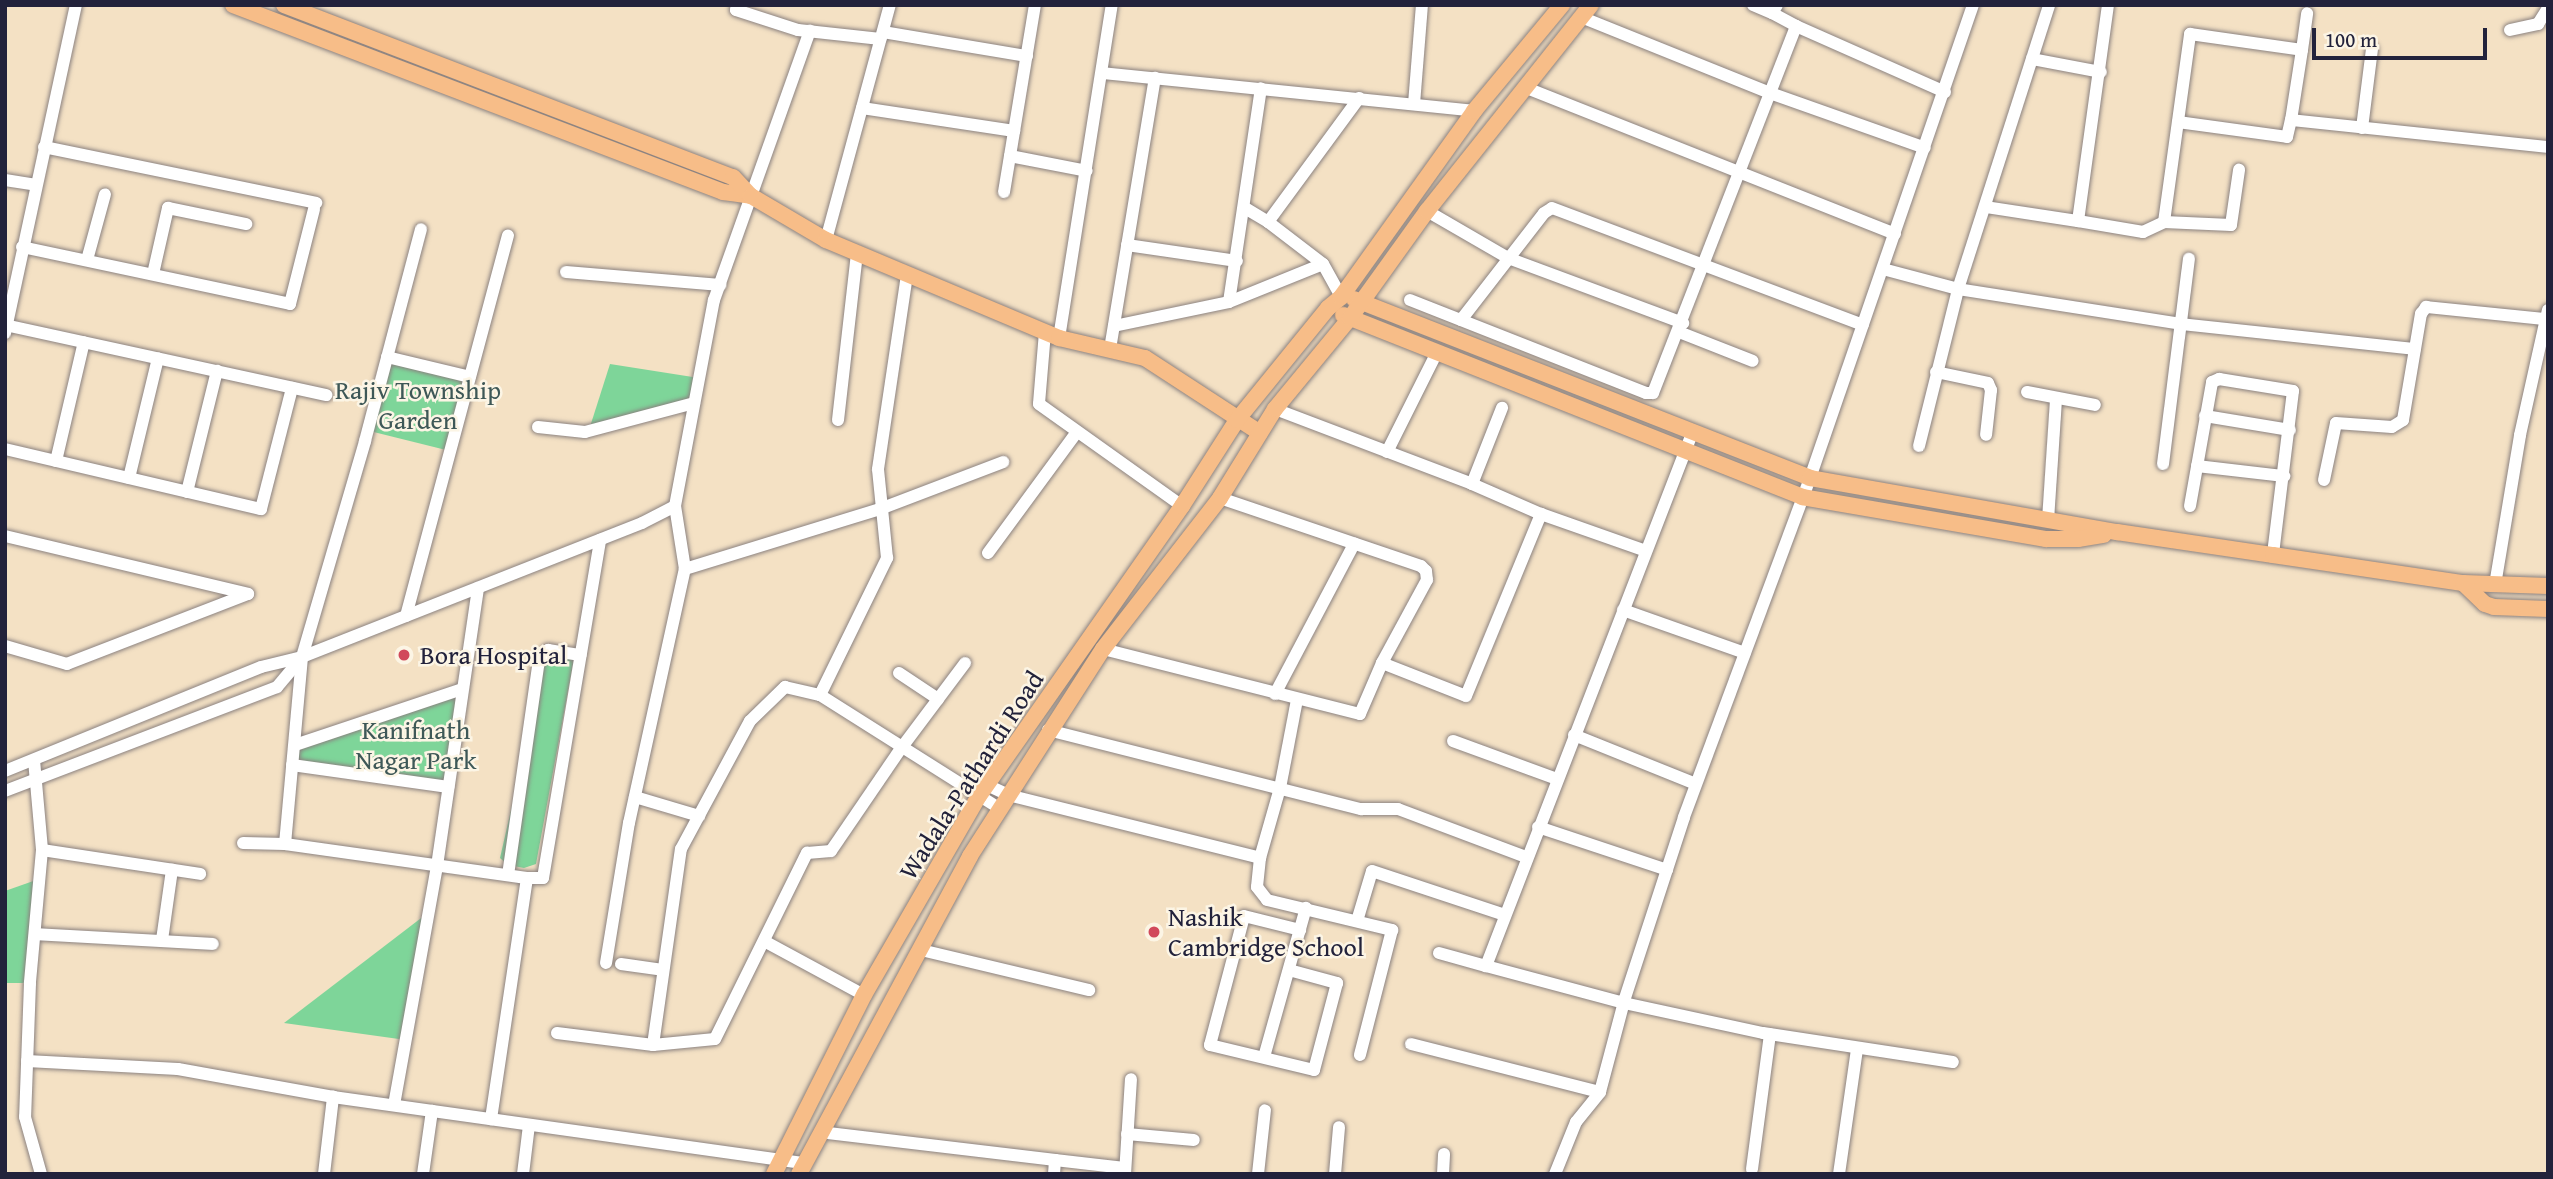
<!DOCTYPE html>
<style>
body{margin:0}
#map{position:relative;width:2553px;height:1179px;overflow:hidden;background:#f4e1c4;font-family:"Gentium Book Plus",serif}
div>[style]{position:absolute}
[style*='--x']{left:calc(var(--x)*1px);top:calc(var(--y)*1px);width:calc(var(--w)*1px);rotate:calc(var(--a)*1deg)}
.green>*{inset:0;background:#7ed599;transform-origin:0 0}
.roads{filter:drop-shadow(0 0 2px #8b8280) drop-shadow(0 0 2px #8b8280)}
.minor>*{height:12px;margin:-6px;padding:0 6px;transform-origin:6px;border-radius:6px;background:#fff}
.major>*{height:16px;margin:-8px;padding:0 8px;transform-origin:8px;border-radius:8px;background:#f7bd88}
.dots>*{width:19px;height:19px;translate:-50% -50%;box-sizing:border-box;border:4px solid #fcf5e5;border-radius:50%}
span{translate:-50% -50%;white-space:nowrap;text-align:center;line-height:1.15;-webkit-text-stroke:5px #fcf5e5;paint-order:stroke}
.park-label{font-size:26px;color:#3e5857}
.poi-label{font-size:26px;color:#22223b}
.left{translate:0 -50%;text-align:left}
.street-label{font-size:26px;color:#22223b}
.frame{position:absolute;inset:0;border:7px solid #22223b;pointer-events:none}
.scale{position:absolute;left:2312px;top:28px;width:175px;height:32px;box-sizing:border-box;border:4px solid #22223b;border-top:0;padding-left:9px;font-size:21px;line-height:24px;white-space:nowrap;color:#22223b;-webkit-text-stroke:5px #fcf5e5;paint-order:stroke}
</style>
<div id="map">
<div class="green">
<div style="left:387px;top:357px;width:85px;height:76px;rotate:14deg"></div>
<div style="clip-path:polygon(610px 364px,699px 378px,694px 403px,588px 433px)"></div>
<div style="clip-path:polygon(536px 648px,575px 653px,536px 864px,524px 868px,508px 865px,500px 858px,519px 775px)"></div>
<div style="clip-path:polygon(462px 689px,448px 787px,292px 765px,295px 745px)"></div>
<div style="clip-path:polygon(39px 879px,30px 983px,5px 983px,5px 891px)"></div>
<div style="clip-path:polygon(429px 912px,406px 1040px,284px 1023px)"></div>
</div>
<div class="roads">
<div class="minor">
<div style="--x:737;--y:5;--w:5;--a:101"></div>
<div style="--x:736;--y:10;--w:65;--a:17.9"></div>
<div style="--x:798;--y:30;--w:83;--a:6.2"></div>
<div style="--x:1753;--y:5;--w:21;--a:23"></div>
<div style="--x:1777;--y:5;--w:9;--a:122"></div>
<div style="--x:1772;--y:13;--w:27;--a:28"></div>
<div style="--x:1796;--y:26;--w:163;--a:23.9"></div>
<div style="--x:1581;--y:17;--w:204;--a:21.9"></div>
<div style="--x:1770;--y:93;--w:164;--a:19.5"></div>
<div style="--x:2510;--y:30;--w:29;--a:-12"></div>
<div style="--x:2538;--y:24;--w:19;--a:-58"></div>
<div style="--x:883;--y:32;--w:146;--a:9.5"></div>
<div style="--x:2302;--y:50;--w:37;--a:-82"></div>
<div style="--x:2032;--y:59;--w:70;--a:10.7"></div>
<div style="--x:1102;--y:73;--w:374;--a:5.8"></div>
<div style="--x:1524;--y:87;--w:399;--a:21.6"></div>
<div style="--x:1414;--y:104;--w:99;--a:-85.4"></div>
<div style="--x:862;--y:108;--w:154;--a:8.6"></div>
<div style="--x:2178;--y:122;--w:110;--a:7.8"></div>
<div style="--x:2287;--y:137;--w:17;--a:-77"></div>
<div style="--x:2362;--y:128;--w:80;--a:-82.8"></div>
<div style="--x:44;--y:147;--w:278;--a:11.6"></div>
<div style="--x:1010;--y:156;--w:78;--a:11"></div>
<div style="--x:5;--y:180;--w:30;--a:9"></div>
<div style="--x:1004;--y:192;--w:190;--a:-80.6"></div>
<div style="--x:1986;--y:207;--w:93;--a:8.7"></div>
<div style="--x:2078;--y:221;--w:218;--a:-82.1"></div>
<div style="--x:1245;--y:208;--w:27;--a:31"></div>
<div style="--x:1427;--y:211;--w:94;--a:30.1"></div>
<div style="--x:1508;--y:258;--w:187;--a:20.4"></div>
<div style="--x:2078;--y:221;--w:66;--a:9.6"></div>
<div style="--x:2143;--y:232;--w:23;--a:-25"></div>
<div style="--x:2164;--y:222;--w:190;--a:-82.1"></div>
<div style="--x:2190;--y:34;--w:113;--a:8.1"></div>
<div style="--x:2302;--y:50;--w:71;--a:98.9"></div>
<div style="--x:2291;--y:120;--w:258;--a:6"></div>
<div style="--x:2164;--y:222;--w:67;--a:2.6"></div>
<div style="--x:2231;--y:225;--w:56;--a:-81.7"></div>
<div style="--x:826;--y:240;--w:244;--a:-74.8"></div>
<div style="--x:1127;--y:245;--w:111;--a:8.3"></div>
<div style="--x:22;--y:247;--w:274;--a:12"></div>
<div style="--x:290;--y:304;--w:98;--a:-75.8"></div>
<div style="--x:87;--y:260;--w:68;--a:-74.7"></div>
<div style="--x:1323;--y:264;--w:69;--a:-142.6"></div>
<div style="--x:1268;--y:222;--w:154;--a:-53.7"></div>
<div style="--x:1883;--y:269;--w:78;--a:14.9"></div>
<div style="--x:1958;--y:289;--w:298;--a:-72.2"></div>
<div style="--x:566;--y:272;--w:155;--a:4.8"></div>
<div style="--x:153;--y:274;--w:68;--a:-77.2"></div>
<div style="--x:168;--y:208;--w:80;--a:11.6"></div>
<div style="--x:1410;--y:300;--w:254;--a:21.5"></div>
<div style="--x:1646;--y:393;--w:7;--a:0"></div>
<div style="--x:1653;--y:393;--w:394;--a:-68.7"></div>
<div style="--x:1229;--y:302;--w:216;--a:-81.5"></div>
<div style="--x:1461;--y:320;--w:135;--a:-52.2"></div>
<div style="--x:1544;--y:213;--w:9;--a:-32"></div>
<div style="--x:1552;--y:208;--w:332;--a:20.6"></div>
<div style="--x:5;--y:325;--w:329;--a:12.3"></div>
<div style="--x:1114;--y:326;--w:117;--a:-11.8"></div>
<div style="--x:1229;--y:302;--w:101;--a:-22"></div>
<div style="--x:1323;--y:264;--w:38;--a:61"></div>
<div style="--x:1045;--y:332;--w:72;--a:94.8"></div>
<div style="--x:1039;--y:404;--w:176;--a:35.5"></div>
<div style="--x:1679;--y:332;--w:79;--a:21.4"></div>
<div style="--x:5;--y:333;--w:336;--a:-77.8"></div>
<div style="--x:1059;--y:338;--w:337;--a:-81"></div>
<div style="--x:1110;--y:349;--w:275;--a:-80.6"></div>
<div style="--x:387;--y:357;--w:85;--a:13.5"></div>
<div style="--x:1936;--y:372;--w:53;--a:11.9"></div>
<div style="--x:1988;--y:383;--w:8;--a:67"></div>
<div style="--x:1991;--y:390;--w:45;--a:96.3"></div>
<div style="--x:2027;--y:392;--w:69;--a:10.8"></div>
<div style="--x:1275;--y:409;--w:211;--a:20.8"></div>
<div style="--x:1472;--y:484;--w:75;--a:23.5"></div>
<div style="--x:1541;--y:514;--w:111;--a:19.4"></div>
<div style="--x:2205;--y:416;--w:86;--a:9.4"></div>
<div style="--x:838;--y:420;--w:168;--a:-83.5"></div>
<div style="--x:538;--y:427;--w:47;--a:6.1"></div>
<div style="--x:585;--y:432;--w:113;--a:-14.9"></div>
<div style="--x:1693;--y:431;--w:574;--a:111.15"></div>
<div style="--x:1486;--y:966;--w:143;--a:15"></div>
<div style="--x:1624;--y:1003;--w:142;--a:12.2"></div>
<div style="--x:1763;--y:1033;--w:192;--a:8.7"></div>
<div style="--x:1919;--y:446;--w:162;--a:-76"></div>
<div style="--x:1958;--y:289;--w:226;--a:8.9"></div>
<div style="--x:2181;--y:324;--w:235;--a:6.1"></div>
<div style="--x:5;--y:449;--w:263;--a:13.2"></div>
<div style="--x:261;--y:509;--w:125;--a:-75.6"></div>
<div style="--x:1387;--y:452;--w:112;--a:-63.4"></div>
<div style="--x:56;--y:461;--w:122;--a:-76.8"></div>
<div style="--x:2163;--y:464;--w:207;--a:-82.8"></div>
<div style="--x:2197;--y:466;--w:88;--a:6.6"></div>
<div style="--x:129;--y:478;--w:123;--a:-76.4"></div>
<div style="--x:2324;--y:480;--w:58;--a:-78.1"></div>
<div style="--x:2336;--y:423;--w:56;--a:4.1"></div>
<div style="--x:2392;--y:427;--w:13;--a:-32"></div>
<div style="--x:2403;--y:420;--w:108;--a:-80.4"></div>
<div style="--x:2421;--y:314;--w:9;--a:-54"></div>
<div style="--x:2426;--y:307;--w:120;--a:5.8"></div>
<div style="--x:1472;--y:484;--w:82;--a:-68.5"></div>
<div style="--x:187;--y:492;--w:125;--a:-76.1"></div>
<div style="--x:1220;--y:498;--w:212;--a:18.7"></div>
<div style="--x:1421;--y:566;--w:7;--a:45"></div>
<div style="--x:1426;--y:571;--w:9;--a:84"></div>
<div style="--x:1427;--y:580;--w:94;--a:118.5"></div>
<div style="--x:2190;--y:506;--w:126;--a:-79.9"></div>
<div style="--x:2212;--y:382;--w:8;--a:-23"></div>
<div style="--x:2219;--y:379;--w:75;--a:9.2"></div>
<div style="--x:2293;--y:391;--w:165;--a:97"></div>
<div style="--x:2048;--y:520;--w:122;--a:-86.2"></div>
<div style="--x:5;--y:536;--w:250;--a:13.4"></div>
<div style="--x:248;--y:594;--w:194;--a:158.9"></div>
<div style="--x:67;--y:664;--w:65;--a:-163.8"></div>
<div style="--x:988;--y:553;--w:150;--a:-53.7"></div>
<div style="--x:685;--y:569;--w:204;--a:-17.1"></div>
<div style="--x:880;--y:509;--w:132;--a:-20.9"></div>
<div style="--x:2495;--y:585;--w:152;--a:-80.5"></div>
<div style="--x:2520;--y:435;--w:128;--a:-77.4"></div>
<div style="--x:1623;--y:610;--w:129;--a:19.4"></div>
<div style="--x:406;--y:616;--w:394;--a:-75"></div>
<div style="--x:1103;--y:649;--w:265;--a:14.2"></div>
<div style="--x:1360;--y:714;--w:56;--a:-66.7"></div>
<div style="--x:1382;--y:663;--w:90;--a:21.4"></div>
<div style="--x:1466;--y:696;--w:197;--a:-67.6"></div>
<div style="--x:899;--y:673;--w:47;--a:33.7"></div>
<div style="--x:1275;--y:694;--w:170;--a:-62.2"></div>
<div style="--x:820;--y:695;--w:153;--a:-63.9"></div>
<div style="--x:887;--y:558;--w:89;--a:-95.8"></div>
<div style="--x:878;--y:469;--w:197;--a:-81.5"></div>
<div style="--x:1048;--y:730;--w:323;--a:14.2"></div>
<div style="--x:1361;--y:809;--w:37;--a:0"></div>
<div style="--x:1398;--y:809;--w:137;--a:20.6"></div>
<div style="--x:1574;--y:735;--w:131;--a:21.9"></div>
<div style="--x:1453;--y:741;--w:111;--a:20.1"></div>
<div style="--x:295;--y:745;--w:176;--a:-18.5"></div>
<div style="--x:34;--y:760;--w:90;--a:84.9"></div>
<div style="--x:42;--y:850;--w:134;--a:95.2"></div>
<div style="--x:30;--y:983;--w:134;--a:92.1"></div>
<div style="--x:25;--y:1117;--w:59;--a:74.3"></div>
<div style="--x:292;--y:765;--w:158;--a:8"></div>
<div style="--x:5;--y:771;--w:276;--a:-22.1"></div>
<div style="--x:261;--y:667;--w:42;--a:-13.7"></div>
<div style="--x:302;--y:657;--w:365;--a:-21.5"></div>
<div style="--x:642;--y:523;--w:37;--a:-27"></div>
<div style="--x:675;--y:506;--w:210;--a:-79.3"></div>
<div style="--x:714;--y:300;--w:286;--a:-70.4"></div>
<div style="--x:987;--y:785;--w:23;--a:25"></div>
<div style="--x:1008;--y:795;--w:260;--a:14"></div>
<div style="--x:1260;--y:858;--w:29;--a:96"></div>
<div style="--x:1257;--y:887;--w:16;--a:52"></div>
<div style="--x:1267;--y:900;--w:129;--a:13.5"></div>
<div style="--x:1392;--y:930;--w:129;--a:104.4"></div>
<div style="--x:5;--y:791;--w:291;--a:-20.9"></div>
<div style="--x:277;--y:687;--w:39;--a:-50"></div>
<div style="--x:635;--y:797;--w:67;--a:16.5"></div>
<div style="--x:1538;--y:827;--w:136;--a:18.4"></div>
<div style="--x:243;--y:843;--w:42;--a:1.4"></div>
<div style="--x:285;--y:844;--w:244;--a:8"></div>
<div style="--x:527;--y:878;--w:244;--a:98.5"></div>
<div style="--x:285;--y:844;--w:188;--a:-84.8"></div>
<div style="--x:302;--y:657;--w:225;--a:-73.7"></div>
<div style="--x:365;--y:441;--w:219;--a:-75.2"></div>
<div style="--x:42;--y:850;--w:160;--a:8.6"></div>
<div style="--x:1260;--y:858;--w:73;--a:-74.1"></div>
<div style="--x:1280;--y:788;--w:90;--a:-79.1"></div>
<div style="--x:508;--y:875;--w:218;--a:-81.8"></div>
<div style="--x:539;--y:659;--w:13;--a:-45"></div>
<div style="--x:548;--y:650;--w:33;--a:9"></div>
<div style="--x:527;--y:878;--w:16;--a:0"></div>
<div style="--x:543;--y:878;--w:343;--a:-80.4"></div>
<div style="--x:1357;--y:921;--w:52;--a:-73.3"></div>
<div style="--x:1372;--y:871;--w:140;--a:18.3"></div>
<div style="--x:35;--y:934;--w:178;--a:3.2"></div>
<div style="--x:162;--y:940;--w:71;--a:-81.9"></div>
<div style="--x:764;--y:941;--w:114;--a:28.4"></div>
<div style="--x:921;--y:950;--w:173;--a:13.4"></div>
<div style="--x:1439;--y:953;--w:49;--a:15.5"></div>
<div style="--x:606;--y:963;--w:142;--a:-80.7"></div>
<div style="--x:629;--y:823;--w:260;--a:-77.6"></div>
<div style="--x:685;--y:569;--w:64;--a:-99"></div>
<div style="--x:621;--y:964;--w:42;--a:8.1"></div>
<div style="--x:1289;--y:970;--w:50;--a:15.2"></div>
<div style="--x:1337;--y:983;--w:90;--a:104.8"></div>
<div style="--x:1314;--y:1070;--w:107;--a:-166.5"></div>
<div style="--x:1210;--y:1045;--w:133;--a:-75.2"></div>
<div style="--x:1244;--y:916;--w:58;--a:14"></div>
<div style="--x:557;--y:1033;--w:97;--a:7.1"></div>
<div style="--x:653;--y:1045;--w:62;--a:-5.5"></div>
<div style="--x:715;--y:1039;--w:208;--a:-63.7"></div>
<div style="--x:807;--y:853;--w:24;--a:-5"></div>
<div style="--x:831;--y:851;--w:126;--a:-55.7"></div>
<div style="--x:902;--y:747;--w:105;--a:-53.1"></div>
<div style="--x:1411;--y:1044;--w:195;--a:14.3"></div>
<div style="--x:653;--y:1045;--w:198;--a:-81.9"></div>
<div style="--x:681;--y:849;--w:145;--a:-61.7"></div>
<div style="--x:750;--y:721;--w:49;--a:-44.2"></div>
<div style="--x:785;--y:687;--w:36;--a:13"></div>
<div style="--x:820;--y:695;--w:212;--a:32.3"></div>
<div style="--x:1264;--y:1057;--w:155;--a:-74.3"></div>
<div style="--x:27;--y:1061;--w:151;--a:3"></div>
<div style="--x:178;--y:1069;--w:158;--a:10.2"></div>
<div style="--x:333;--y:1097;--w:476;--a:8"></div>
<div style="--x:394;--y:1105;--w:243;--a:-79.8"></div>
<div style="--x:437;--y:866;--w:281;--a:-81.6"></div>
<div style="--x:820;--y:1132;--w:237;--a:6.8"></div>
<div style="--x:1055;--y:1160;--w:14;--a:94"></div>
<div style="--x:1127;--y:1134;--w:67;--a:5.1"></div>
<div style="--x:1055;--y:1160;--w:70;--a:6.5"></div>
<div style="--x:1752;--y:1169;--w:136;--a:-82.4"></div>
<div style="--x:324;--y:1174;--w:78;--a:-83.3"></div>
<div style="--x:423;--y:1174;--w:64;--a:-81.9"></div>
<div style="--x:523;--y:1174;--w:49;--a:-83"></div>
<div style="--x:1125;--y:1174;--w:95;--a:-86.4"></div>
<div style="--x:1258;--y:1174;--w:64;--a:-83.8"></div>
<div style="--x:1335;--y:1174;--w:47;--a:-85.1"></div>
<div style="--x:1443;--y:1174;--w:20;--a:-87"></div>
<div style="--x:1555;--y:1174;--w:56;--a:-68"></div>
<div style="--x:1576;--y:1122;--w:38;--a:-51"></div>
<div style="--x:1600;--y:1092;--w:97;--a:-75.1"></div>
<div style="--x:1625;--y:998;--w:190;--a:-71.9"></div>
<div style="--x:1684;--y:817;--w:362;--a:-69.6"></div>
<div style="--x:1810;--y:478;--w:500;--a:-70.99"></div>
<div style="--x:1839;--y:1174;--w:126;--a:-81.8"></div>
</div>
<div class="major">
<div style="--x:233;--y:5;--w:524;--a:20.89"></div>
<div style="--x:723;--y:192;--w:28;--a:8"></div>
<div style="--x:284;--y:5;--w:481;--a:21"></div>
<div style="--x:733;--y:177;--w:26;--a:47"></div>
<div style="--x:751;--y:196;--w:87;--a:30.4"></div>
<div style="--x:826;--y:240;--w:253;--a:22.8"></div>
<div style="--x:1059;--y:338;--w:88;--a:13.1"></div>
<div style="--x:1145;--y:358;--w:137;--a:33.1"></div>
<div style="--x:1354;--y:299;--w:490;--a:21.4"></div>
<div style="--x:1810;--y:478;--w:312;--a:10"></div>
<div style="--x:2117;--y:532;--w:158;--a:8.4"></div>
<div style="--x:2273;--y:555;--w:192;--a:8.4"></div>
<div style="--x:2463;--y:583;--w:85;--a:2"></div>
<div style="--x:1343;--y:315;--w:494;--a:21.6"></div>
<div style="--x:1802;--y:497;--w:248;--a:9.8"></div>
<div style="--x:2046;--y:539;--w:32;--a:0"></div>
<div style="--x:2078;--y:539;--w:26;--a:-9"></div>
<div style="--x:2463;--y:583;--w:30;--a:44"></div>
<div style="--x:2485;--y:604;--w:9;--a:18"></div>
<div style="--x:2494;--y:607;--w:54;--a:2.1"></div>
<div style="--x:774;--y:1174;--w:200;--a:-63.3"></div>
<div style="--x:864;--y:995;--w:230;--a:-60"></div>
<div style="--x:979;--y:796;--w:354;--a:-55"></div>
<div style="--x:1182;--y:506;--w:102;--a:-57.4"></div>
<div style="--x:1237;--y:420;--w:144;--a:-50.9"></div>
<div style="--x:1328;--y:308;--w:17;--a:-40"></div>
<div style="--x:1341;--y:297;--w:229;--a:-54.4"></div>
<div style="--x:1474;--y:111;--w:138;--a:-50.3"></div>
<div style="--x:799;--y:1174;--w:361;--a:-61.7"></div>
<div style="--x:970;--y:856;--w:246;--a:-57.3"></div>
<div style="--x:1103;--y:649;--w:191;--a:-52.2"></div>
<div style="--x:1220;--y:498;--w:105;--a:-58.3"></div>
<div style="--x:1275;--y:409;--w:118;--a:-50.5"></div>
<div style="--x:1350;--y:318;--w:132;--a:-54.3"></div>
<div style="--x:1427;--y:211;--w:263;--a:-51.5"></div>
</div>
</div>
<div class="dots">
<div style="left:404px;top:655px;background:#d1495b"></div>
<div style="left:1154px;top:932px;background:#d1495b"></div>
</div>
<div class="park-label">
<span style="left:418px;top:405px">Rajiv Township<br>Garden</span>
<span style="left:416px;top:745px">Kanifnath<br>Nagar Park</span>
</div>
<div class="poi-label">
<span class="left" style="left:420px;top:655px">Bora Hospital</span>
<span class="left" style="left:1168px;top:932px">Nashik<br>Cambridge School</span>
</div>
<div class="street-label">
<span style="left:971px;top:775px;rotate:-57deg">Wadala-Pathardi Road</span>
</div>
<div class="frame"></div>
<div class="scale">100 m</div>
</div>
